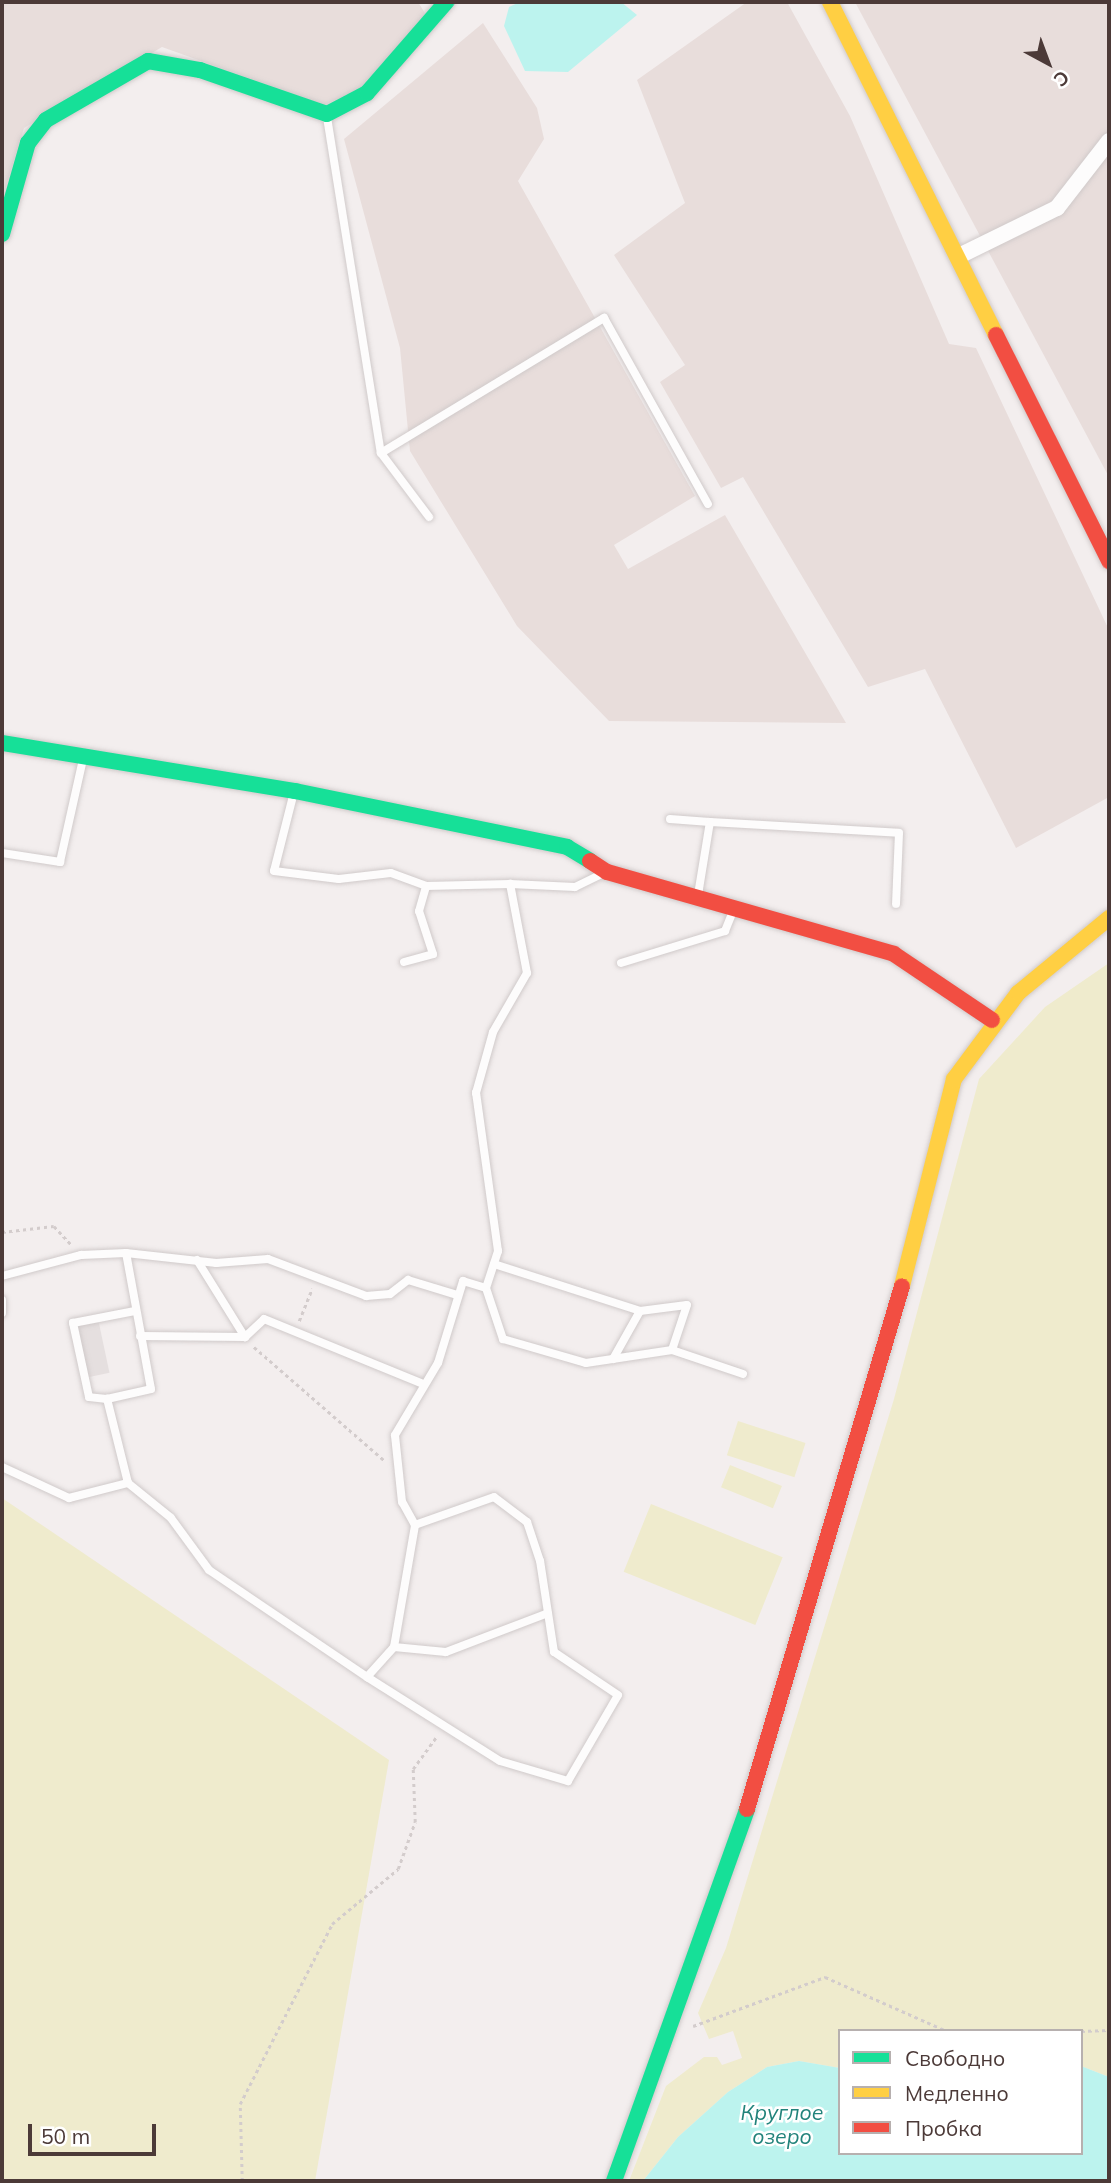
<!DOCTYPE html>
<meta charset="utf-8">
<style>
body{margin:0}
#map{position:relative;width:1111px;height:2183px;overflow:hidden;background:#f3eeee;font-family:Mulish,sans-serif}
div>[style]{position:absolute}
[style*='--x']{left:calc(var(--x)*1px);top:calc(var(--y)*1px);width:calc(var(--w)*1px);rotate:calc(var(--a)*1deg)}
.residential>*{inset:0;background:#e8dddb}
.green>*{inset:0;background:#efebcd;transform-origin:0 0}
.parking>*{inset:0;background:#e5dfdf;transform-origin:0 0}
.water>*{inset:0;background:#bcf3ee}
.path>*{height:2.5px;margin-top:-1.25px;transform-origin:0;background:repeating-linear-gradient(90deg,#d3cccc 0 3.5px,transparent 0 7px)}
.roads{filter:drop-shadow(0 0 2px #d0caca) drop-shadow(0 0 2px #d0caca)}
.lane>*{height:8px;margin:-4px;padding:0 4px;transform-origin:4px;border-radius:4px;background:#fdfcfc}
.street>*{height:16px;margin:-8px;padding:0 8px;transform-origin:8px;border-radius:8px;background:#fdfcfc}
.fast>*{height:16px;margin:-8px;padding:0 8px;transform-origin:8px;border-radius:8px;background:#16e098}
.slow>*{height:16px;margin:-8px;padding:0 8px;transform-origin:8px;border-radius:8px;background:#ffcf43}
.jam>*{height:16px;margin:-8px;padding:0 8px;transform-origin:8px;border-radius:8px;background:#f24e42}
span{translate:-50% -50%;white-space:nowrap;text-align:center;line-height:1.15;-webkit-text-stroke:5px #fff;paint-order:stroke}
.water-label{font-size:21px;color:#21837b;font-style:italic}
.frame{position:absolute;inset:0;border:4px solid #4c3a38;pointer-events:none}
.legend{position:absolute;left:838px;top:2029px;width:245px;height:126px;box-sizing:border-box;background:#fff;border:2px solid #b7b0af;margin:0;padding:9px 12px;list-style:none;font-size:21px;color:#4c3a38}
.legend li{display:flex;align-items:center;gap:14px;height:35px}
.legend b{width:35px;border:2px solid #b7b0af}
.north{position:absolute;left:1013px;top:28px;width:70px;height:70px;-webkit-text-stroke:5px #fff;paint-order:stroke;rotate:139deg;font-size:19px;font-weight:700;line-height:28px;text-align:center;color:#4c3a38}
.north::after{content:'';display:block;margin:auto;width:24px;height:32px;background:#4c3a38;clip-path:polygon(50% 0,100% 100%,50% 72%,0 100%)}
.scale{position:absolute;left:28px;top:2124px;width:128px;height:32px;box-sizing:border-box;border:4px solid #4c3a38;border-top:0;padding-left:9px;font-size:21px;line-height:24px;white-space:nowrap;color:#4c3a38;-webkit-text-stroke:5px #fff;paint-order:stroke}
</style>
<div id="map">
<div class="residential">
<div style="clip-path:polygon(2px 2px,418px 2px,426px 15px,358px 90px,324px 105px,162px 47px,24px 128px,2px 199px)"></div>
<div style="clip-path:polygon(747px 2px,787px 2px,850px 116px,949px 344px,976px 348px,1109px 630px,1109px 797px,1016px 848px,925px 669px,868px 687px,743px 477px,721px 488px,660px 382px,685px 365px,614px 255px,685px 203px,637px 80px)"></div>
<div style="clip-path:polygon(855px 2px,1109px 2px,1109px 477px)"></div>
<div style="clip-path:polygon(483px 23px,537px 108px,544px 139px,518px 181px,695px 496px,614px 545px,628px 569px,725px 515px,846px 723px,609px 721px,517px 626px,410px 451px,400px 348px,344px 139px)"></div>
</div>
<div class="green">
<div style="clip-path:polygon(1109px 963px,1109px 2077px,1081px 2066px,1081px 2031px,840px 2031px,840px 2068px,799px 2061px,767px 2067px,728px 2092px,678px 2137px,643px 2181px,629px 2181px,666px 2086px,704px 2057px,717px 2057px,722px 2065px,742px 2058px,733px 2031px,709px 2039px,698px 2013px,726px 1948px,894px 1399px,979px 1079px,1045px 1007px)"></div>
<div style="left:738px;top:1421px;width:71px;height:36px;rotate:18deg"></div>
<div style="left:730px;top:1465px;width:56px;height:24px;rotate:22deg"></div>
<div style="clip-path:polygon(2px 1498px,389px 1760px,315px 2181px,2px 2181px)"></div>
<div style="left:651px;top:1504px;width:142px;height:73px;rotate:22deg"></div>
</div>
<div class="parking">
<div style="left:97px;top:1314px;width:60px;height:29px;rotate:78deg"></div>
</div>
<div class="water">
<div style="clip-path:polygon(520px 2px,621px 2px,637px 15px,568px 72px,525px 71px,504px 26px,509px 7px)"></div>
<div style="clip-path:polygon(799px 2061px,840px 2068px,840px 2153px,1081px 2153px,1081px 2066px,1109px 2077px,1109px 2181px,643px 2181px,678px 2137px,728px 2092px,767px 2067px)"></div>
</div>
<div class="path">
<div style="--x:2;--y:1232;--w:52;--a:-6.6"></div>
<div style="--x:54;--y:1226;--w:26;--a:47"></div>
<div style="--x:299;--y:1321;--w:35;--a:-68"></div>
<div style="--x:254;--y:1347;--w:172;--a:41"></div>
<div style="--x:693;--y:2026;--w:141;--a:-20.4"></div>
<div style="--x:825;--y:1977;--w:133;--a:23.9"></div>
<div style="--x:1081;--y:2031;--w:28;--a:-2"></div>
<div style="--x:242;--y:2181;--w:77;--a:-91.5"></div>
<div style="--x:240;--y:2104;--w:202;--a:-62.9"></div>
<div style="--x:332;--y:1924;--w:86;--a:-39.8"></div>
<div style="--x:398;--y:1869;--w:50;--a:-70.1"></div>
<div style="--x:415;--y:1822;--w:53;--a:-92.2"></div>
<div style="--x:413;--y:1769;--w:39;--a:-54"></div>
</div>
<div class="roads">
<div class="lane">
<div style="--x:327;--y:117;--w:340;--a:80.9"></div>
<div style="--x:381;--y:453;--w:80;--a:53.1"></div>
<div style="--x:381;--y:453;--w:261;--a:-31.2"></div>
<div style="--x:604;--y:318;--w:213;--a:60.8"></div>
<div style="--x:294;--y:792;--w:81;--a:104.2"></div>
<div style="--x:274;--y:871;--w:65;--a:7"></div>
<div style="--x:339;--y:879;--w:52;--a:-6.6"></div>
<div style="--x:391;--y:873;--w:37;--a:20"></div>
<div style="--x:426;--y:886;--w:84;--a:-1.4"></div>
<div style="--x:670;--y:819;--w:40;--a:4.3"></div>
<div style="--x:2;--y:853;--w:59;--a:8.8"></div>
<div style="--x:60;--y:862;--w:106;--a:-77.4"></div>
<div style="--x:698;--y:895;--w:74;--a:-80.7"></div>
<div style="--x:710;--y:822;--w:189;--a:3.3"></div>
<div style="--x:899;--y:833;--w:71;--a:92.4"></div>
<div style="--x:404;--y:962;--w:30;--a:-15"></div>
<div style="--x:433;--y:954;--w:45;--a:-108"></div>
<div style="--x:419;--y:911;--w:26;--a:-74"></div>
<div style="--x:621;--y:963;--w:109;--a:-17.1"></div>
<div style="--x:725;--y:931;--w:22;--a:-68"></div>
<div style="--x:197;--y:1260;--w:91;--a:58.1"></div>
<div style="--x:494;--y:1264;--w:153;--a:17.8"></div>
<div style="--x:640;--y:1311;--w:47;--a:-7.3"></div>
<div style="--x:687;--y:1305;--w:47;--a:108.4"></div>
<div style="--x:672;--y:1350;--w:75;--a:18.7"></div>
<div style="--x:2;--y:1276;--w:82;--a:-14.9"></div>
<div style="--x:81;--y:1255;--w:45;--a:-2.5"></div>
<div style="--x:126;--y:1253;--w:91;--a:6.3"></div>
<div style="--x:216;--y:1263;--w:52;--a:-4.4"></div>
<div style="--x:268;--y:1259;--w:105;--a:20.7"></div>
<div style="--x:366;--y:1296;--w:24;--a:-5"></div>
<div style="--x:390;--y:1294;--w:23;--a:-38"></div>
<div style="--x:408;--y:1280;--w:51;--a:17"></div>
<div style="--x:486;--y:1288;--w:54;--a:71.6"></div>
<div style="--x:503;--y:1339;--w:86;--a:16.1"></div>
<div style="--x:586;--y:1363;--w:87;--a:-8.6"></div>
<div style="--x:2;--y:1300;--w:13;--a:90"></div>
<div style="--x:140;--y:1336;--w:105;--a:0.5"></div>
<div style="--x:245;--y:1337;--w:26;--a:-43"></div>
<div style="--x:264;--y:1319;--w:170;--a:22.2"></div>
<div style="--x:613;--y:1359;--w:55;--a:-60.6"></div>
<div style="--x:107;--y:1399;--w:18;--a:-174"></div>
<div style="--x:89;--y:1397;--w:76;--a:-102.2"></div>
<div style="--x:73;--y:1323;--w:63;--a:-11"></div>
<div style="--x:2;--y:1467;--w:74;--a:24.8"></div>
<div style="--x:69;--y:1498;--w:61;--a:-14.3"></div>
<div style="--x:128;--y:1483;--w:87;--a:-104"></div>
<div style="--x:107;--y:1399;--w:45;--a:-12.8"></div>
<div style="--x:151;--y:1389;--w:138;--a:-100.4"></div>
<div style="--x:128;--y:1483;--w:55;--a:39.1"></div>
<div style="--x:171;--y:1518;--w:64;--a:53.8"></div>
<div style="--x:209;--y:1570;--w:191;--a:34.1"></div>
<div style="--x:367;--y:1677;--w:157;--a:32.3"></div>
<div style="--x:500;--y:1761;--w:71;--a:16.4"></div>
<div style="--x:568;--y:1781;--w:99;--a:-59.8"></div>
<div style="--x:618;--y:1695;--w:77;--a:-146.1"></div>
<div style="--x:554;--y:1652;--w:92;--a:-98.7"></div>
<div style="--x:540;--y:1561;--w:41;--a:-108.4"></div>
<div style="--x:527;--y:1522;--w:41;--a:-142.9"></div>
<div style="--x:494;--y:1497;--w:84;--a:160.5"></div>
<div style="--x:415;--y:1525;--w:26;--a:-119"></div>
<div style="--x:402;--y:1502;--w:67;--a:-96"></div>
<div style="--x:395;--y:1435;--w:84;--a:-59.2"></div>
<div style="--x:438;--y:1363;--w:86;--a:-73"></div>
<div style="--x:463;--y:1281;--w:24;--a:17"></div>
<div style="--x:486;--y:1288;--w:39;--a:-72"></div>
<div style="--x:498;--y:1251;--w:160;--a:-97.9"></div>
<div style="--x:476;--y:1093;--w:63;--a:-74.4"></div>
<div style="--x:493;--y:1032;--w:68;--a:-60"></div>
<div style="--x:527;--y:973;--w:91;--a:-100.8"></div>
<div style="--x:510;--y:884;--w:65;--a:2.6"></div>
<div style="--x:575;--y:887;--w:32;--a:-26"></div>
<div style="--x:394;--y:1647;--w:52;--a:5.5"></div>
<div style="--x:446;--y:1652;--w:109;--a:-20.9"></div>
<div style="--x:367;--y:1677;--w:40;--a:-48"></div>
<div style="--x:394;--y:1647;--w:124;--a:-80.2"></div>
</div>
<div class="street">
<div style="--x:961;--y:255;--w:107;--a:-26.1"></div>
<div style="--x:1057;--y:208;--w:85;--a:-52.2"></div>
</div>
<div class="fast">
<div style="--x:2;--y:234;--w:95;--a:-74.1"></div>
<div style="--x:28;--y:143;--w:29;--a:-52"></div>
<div style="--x:46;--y:120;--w:118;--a:-30"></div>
<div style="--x:148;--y:61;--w:53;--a:9.8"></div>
<div style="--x:200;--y:70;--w:134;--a:19.1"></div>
<div style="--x:327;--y:114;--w:45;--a:-27.7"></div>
<div style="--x:367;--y:93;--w:121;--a:-49"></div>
<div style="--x:2;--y:743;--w:297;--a:9.3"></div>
<div style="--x:295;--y:791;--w:278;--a:11.6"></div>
<div style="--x:567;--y:847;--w:27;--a:31"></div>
<div style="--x:614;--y:2181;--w:395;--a:-70.3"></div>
</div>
<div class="slow">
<div style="--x:830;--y:2;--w:372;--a:63.5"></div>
<div style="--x:902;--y:1286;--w:213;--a:-75.9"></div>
<div style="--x:954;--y:1079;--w:107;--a:-53.3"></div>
<div style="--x:1018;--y:993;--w:118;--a:-39.5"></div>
</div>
<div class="jam">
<div style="--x:996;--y:335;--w:253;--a:63.4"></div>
<div style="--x:590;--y:861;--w:20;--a:33"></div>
<div style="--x:607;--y:872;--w:298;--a:15.9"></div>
<div style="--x:894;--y:954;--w:118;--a:34"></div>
<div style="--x:747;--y:1809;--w:545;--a:-73.49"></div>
</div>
</div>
<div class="water-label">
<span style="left:782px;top:2124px">Круглое<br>озеро</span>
</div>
<div class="frame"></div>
<ul class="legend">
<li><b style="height:9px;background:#16e098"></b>Свободно</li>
<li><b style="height:9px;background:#ffcf43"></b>Медленно</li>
<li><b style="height:9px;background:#f24e42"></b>Пробка</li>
</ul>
<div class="north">С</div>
<div class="scale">50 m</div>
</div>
